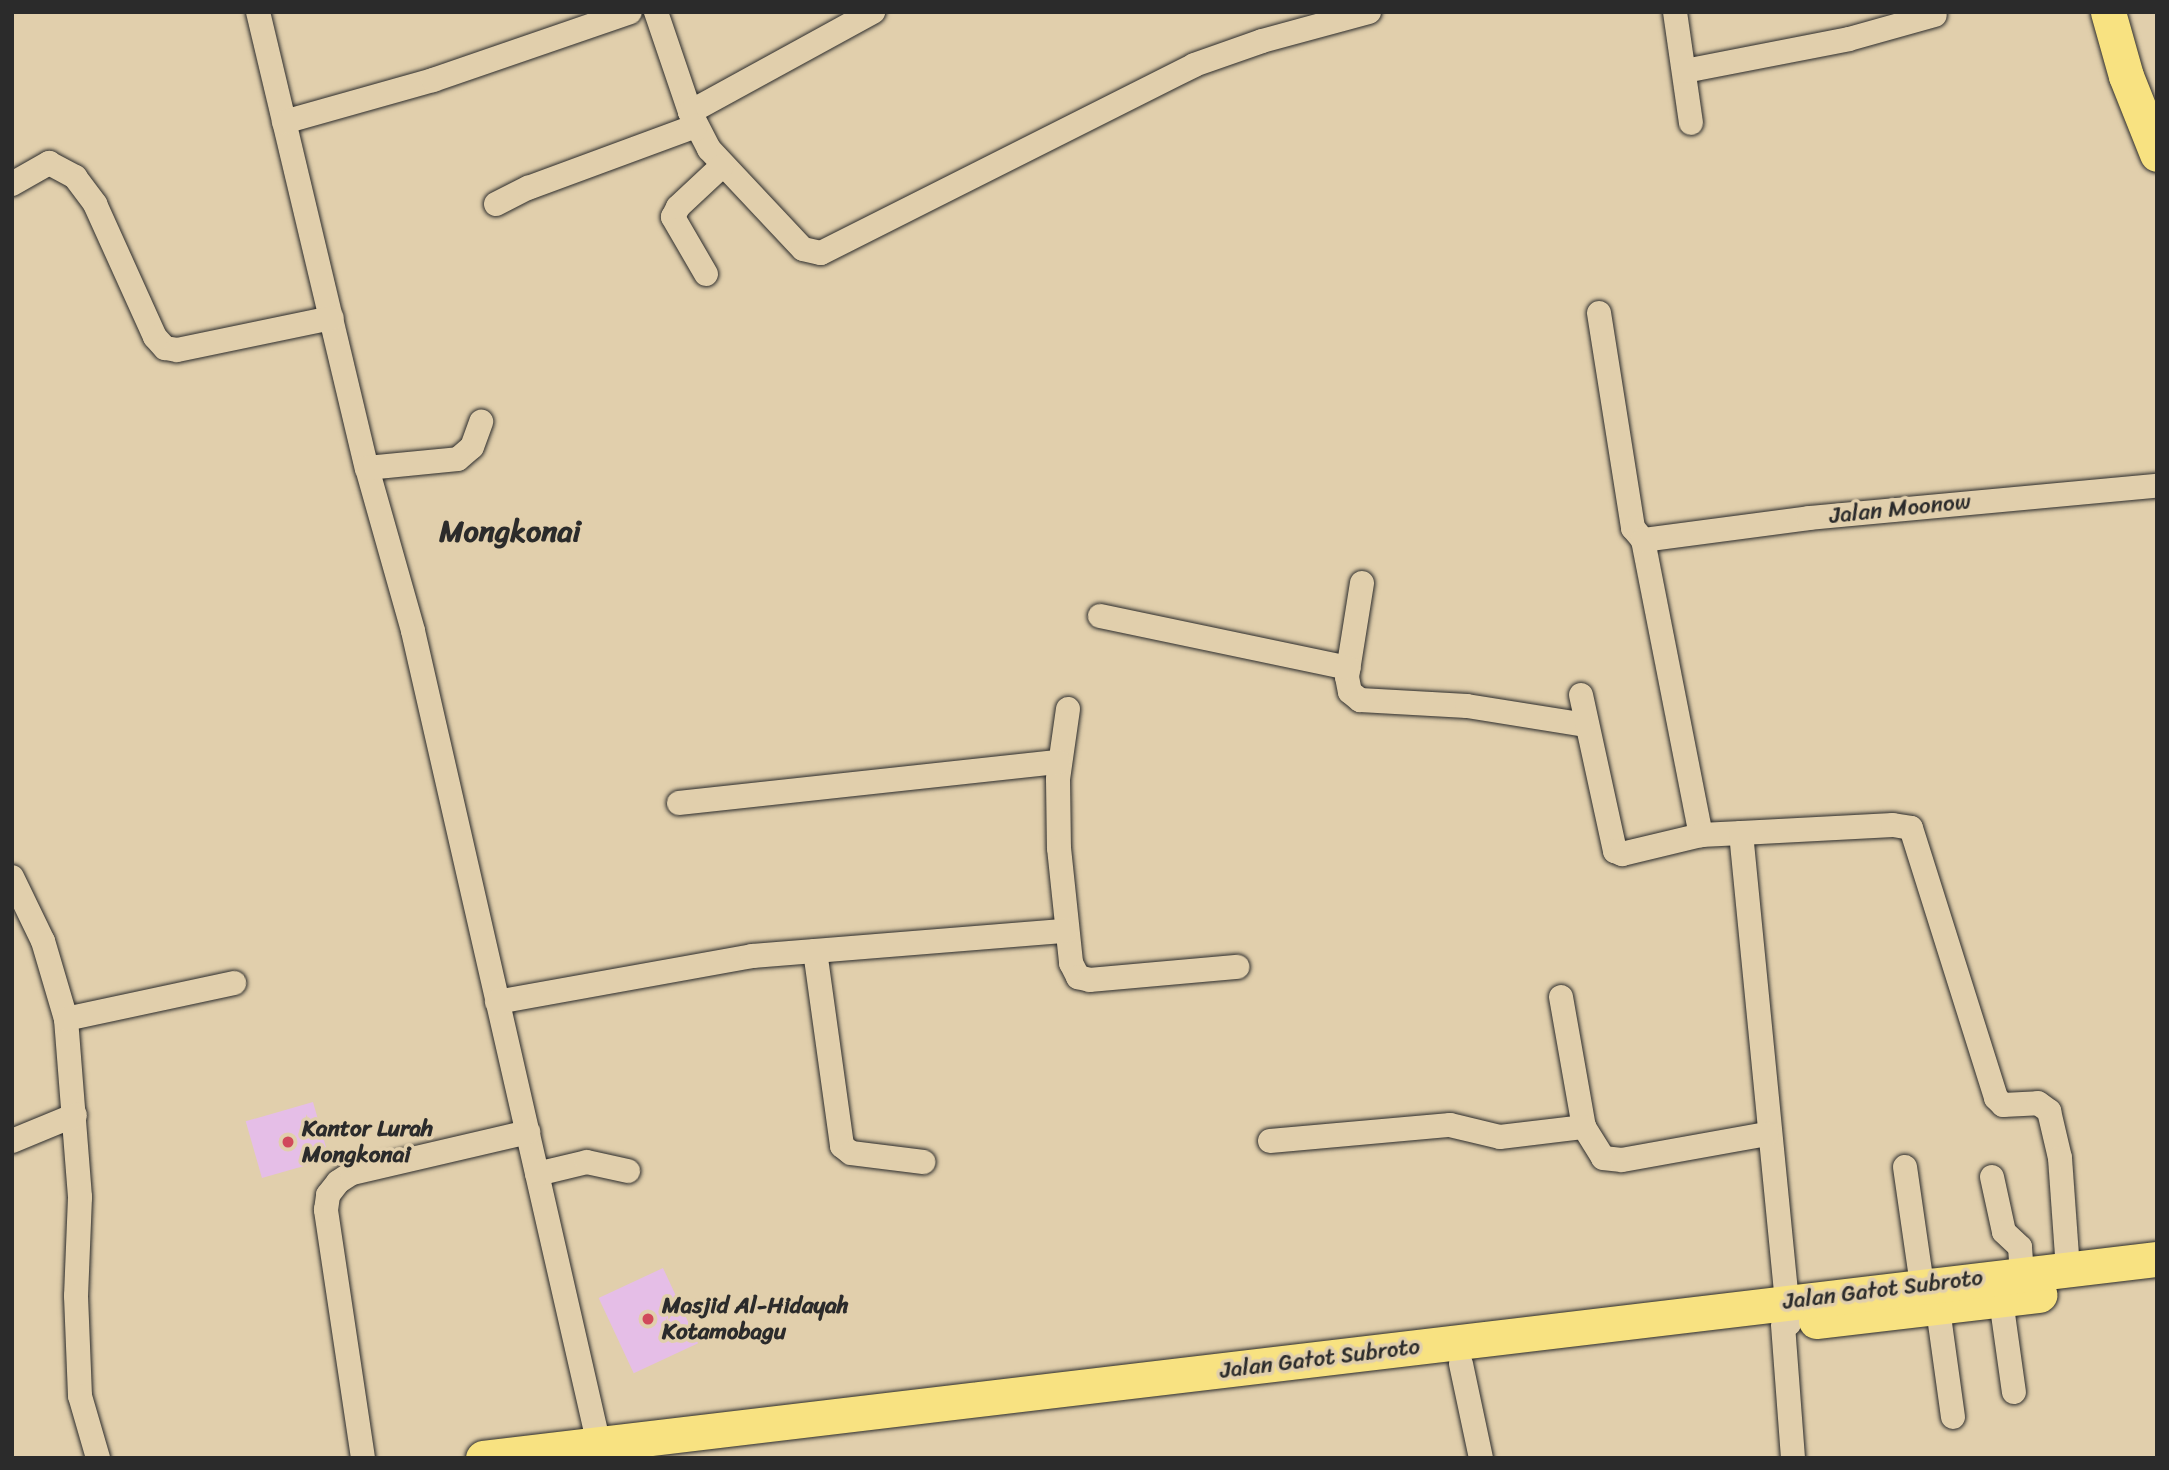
<!DOCTYPE html>
<style>
body{margin:0}
#map{position:relative;width:2169px;height:1470px;overflow:hidden;background:#e1cfac;font-family:Sriracha,sans-serif}
div>[style]{position:absolute}
[style*='--x']{left:calc(var(--x)*1px);top:calc(var(--y)*1px);width:calc(var(--w)*1px);rotate:calc(var(--a)*1deg)}
.building>*{inset:0;background:#e5bee7;transform-origin:0 0}
.roads{filter:drop-shadow(0 0 2px #2b2b2b) drop-shadow(0 0 2px #2b2b2b)}
.minor>*{height:24px;margin:-12px;padding:0 12px;transform-origin:12px;border-radius:12px;background:#e1cfac}
.highway>*{height:35px;margin:-17.5px;padding:0 17.5px;transform-origin:17.5px;border-radius:17.5px;background:#f8e281}
.dots>*{width:19px;height:19px;translate:-50% -50%;box-sizing:border-box;border:4px solid #e1cfac;border-radius:50%}
span{translate:-50% -50%;white-space:nowrap;text-align:center;line-height:1.15;-webkit-text-stroke:7px #e1cfac;paint-order:stroke}
.street-label{font-size:23px;color:#2b2b2b}
.poi-label{font-size:23px;color:#2b2b2b;font-weight:700}
.left{translate:0 -50%;text-align:left}
.district-label{font-size:30px;color:#2b2b2b;font-weight:700}
.frame{position:absolute;inset:0;border:14px solid #2b2b2b;pointer-events:none}
</style>
<div id="map">
<div class="building">
<div style="left:313px;top:1102px;width:59px;height:70px;rotate:74deg"></div>
<div style="left:663px;top:1268px;width:83px;height:71px;rotate:65deg"></div>
</div>
<div class="roads">
<div class="minor">
<div style="--x:258;--y:12;--w:469;--a:76.6"></div>
<div style="--x:367;--y:468;--w:169;--a:74.2"></div>
<div style="--x:413;--y:631;--w:848;--a:77.13"></div>
<div style="--x:656;--y:12;--w:106;--a:71.2"></div>
<div style="--x:690;--y:112;--w:42;--a:62.8"></div>
<div style="--x:709;--y:149;--w:137;--a:46.8"></div>
<div style="--x:803;--y:249;--w:18;--a:13"></div>
<div style="--x:821;--y:253;--w:418;--a:-26.7"></div>
<div style="--x:1194;--y:65;--w:72;--a:-19.4"></div>
<div style="--x:1262;--y:41;--w:111;--a:-15.2"></div>
<div style="--x:1675;--y:12;--w:112;--a:81.8"></div>
<div style="--x:1685;--y:71;--w:167;--a:-11"></div>
<div style="--x:1849;--y:39;--w:89;--a:-15.6"></div>
<div style="--x:690;--y:112;--w:209;--a:-28.7"></div>
<div style="--x:284;--y:122;--w:155;--a:-15.7"></div>
<div style="--x:433;--y:80;--w:208;--a:-19"></div>
<div style="--x:12;--y:184;--w:43;--a:-29.6"></div>
<div style="--x:49;--y:163;--w:30;--a:28"></div>
<div style="--x:75;--y:177;--w:34;--a:53"></div>
<div style="--x:95;--y:204;--w:146;--a:65.7"></div>
<div style="--x:155;--y:337;--w:15;--a:48"></div>
<div style="--x:165;--y:348;--w:12;--a:9"></div>
<div style="--x:177;--y:350;--w:158;--a:-11.7"></div>
<div style="--x:496;--y:204;--w:36;--a:-27"></div>
<div style="--x:528;--y:188;--w:179;--a:-20.3"></div>
<div style="--x:706;--y:274;--w:66;--a:-120.1"></div>
<div style="--x:673;--y:217;--w:11;--a:-63"></div>
<div style="--x:678;--y:207;--w:60;--a:-43"></div>
<div style="--x:1599;--y:313;--w:218;--a:81"></div>
<div style="--x:1633;--y:528;--w:16;--a:50"></div>
<div style="--x:1643;--y:540;--w:301;--a:78.9"></div>
<div style="--x:367;--y:468;--w:91;--a:-5.6"></div>
<div style="--x:458;--y:459;--w:18;--a:-41"></div>
<div style="--x:472;--y:447;--w:27;--a:-70"></div>
<div style="--x:1643;--y:540;--w:167;--a:-7.5"></div>
<div style="--x:1809;--y:518;--w:349;--a:-5.3"></div>
<div style="--x:1362;--y:583;--w:95;--a:99.1"></div>
<div style="--x:1347;--y:677;--w:15;--a:79"></div>
<div style="--x:1350;--y:692;--w:13;--a:39"></div>
<div style="--x:1360;--y:700;--w:107;--a:3.2"></div>
<div style="--x:1467;--y:706;--w:121;--a:9.1"></div>
<div style="--x:1100;--y:616;--w:254;--a:11.8"></div>
<div style="--x:1581;--y:695;--w:160;--a:77.7"></div>
<div style="--x:1615;--y:851;--w:8;--a:23"></div>
<div style="--x:1622;--y:854;--w:81;--a:-13.5"></div>
<div style="--x:1701;--y:835;--w:40;--a:-2.9"></div>
<div style="--x:1741;--y:833;--w:493;--a:84.4"></div>
<div style="--x:1068;--y:709;--w:71;--a:98.1"></div>
<div style="--x:1058;--y:779;--w:69;--a:89.2"></div>
<div style="--x:1059;--y:848;--w:116;--a:84"></div>
<div style="--x:1071;--y:963;--w:16;--a:63"></div>
<div style="--x:1078;--y:977;--w:12;--a:14"></div>
<div style="--x:1090;--y:980;--w:148;--a:-5.1"></div>
<div style="--x:679;--y:803;--w:382;--a:-6.2"></div>
<div style="--x:1741;--y:833;--w:152;--a:-3"></div>
<div style="--x:1893;--y:825;--w:18;--a:9"></div>
<div style="--x:1911;--y:828;--w:283;--a:72.5"></div>
<div style="--x:1996;--y:1098;--w:10;--a:45"></div>
<div style="--x:2003;--y:1105;--w:35;--a:-3"></div>
<div style="--x:2038;--y:1103;--w:14;--a:36"></div>
<div style="--x:2049;--y:1111;--w:48;--a:76.8"></div>
<div style="--x:2060;--y:1158;--w:112;--a:85.9"></div>
<div style="--x:12;--y:877;--w:71;--a:64.2"></div>
<div style="--x:43;--y:941;--w:81;--a:73.6"></div>
<div style="--x:66;--y:1019;--w:179;--a:85.5"></div>
<div style="--x:80;--y:1197;--w:99;--a:92.3"></div>
<div style="--x:76;--y:1296;--w:100;--a:87.7"></div>
<div style="--x:80;--y:1396;--w:65;--a:73.8"></div>
<div style="--x:815;--y:951;--w:197;--a:82.1"></div>
<div style="--x:842;--y:1146;--w:11;--a:38"></div>
<div style="--x:851;--y:1153;--w:73;--a:7.1"></div>
<div style="--x:1561;--y:997;--w:132;--a:80"></div>
<div style="--x:1584;--y:1127;--w:36;--a:58"></div>
<div style="--x:1603;--y:1158;--w:19;--a:6"></div>
<div style="--x:1622;--y:1160;--w:147;--a:-10.2"></div>
<div style="--x:497;--y:1002;--w:259;--a:-10.2"></div>
<div style="--x:752;--y:956;--w:315;--a:-4.6"></div>
<div style="--x:66;--y:1019;--w:172;--a:-12.1"></div>
<div style="--x:12;--y:1141;--w:68;--a:-22.4"></div>
<div style="--x:1270;--y:1141;--w:181;--a:-5.1"></div>
<div style="--x:1450;--y:1125;--w:51;--a:13.5"></div>
<div style="--x:1500;--y:1137;--w:85;--a:-6.8"></div>
<div style="--x:1905;--y:1167;--w:119;--a:81.8"></div>
<div style="--x:537;--y:1174;--w:51;--a:-13.5"></div>
<div style="--x:587;--y:1162;--w:42;--a:12.4"></div>
<div style="--x:1992;--y:1177;--w:56;--a:77.7"></div>
<div style="--x:2004;--y:1232;--w:22;--a:43"></div>
<div style="--x:2020;--y:1247;--w:26;--a:86"></div>
<div style="--x:2001;--y:1300;--w:93;--a:82"></div>
<div style="--x:1938;--y:1309;--w:109;--a:82.1"></div>
<div style="--x:1783;--y:1325;--w:133;--a:85.7"></div>
<div style="--x:1461;--y:1364;--w:96;--a:78"></div>
<div style="--x:363;--y:1458;--w:251;--a:-98.5"></div>
<div style="--x:326;--y:1210;--w:15;--a:-82"></div>
<div style="--x:328;--y:1195;--w:16;--a:-52"></div>
<div style="--x:338;--y:1182;--w:17;--a:-33"></div>
<div style="--x:352;--y:1173;--w:181;--a:-13.1"></div>
</div>
<div class="highway">
<div style="--x:2108;--y:12;--w:66;--a:74.3"></div>
<div style="--x:2126;--y:76;--w:84;--a:68.3"></div>
<div style="--x:1816;--y:1321;--w:225;--a:-6.7"></div>
<div style="--x:483;--y:1458;--w:1686;--a:-6.78"></div>
</div>
</div>
<div class="dots">
<div style="left:288px;top:1142px;background:#d1495b"></div>
<div style="left:648px;top:1319px;background:#d1495b"></div>
</div>
<div class="street-label">
<span style="left:1900px;top:509px;rotate:-6deg">Jalan Moonow</span>
<span style="left:1883px;top:1290px;rotate:-7deg">Jalan Gatot Subroto</span>
<span style="left:1320px;top:1359px;rotate:-7deg">Jalan Gatot Subroto</span>
</div>
<div class="poi-label">
<span class="left" style="left:302px;top:1142px">Kantor Lurah<br>Mongkonai</span>
<span class="left" style="left:662px;top:1319px">Masjid Al-Hidayah<br>Kotamobagu</span>
</div>
<div class="district-label">
<span style="left:510px;top:531px">Mongkonai</span>
</div>
<div class="frame"></div>
</div>
